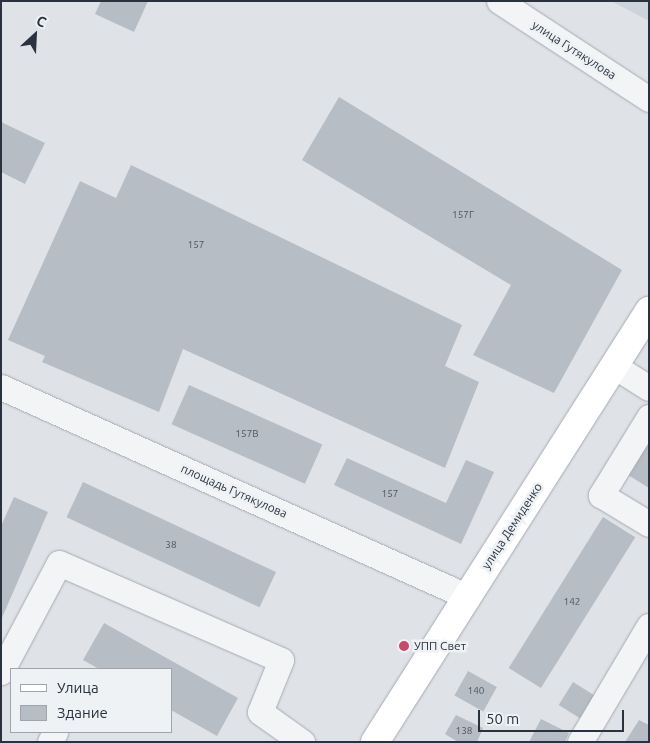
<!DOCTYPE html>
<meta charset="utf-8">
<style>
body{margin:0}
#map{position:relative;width:650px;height:743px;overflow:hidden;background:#dfe3e8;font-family:Ubuntu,sans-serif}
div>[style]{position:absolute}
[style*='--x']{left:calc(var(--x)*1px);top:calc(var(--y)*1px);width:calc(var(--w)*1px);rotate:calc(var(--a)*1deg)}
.built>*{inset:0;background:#cdd3da}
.building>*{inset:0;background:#b7bdc4;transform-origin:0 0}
.roads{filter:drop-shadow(0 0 1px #a5aab2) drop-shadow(0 0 1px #a5aab2)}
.minor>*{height:25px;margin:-12.5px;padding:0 12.5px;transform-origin:12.5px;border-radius:12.5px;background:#f2f4f6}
.major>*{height:28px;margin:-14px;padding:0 14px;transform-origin:14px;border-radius:14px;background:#fff}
.dots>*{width:14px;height:14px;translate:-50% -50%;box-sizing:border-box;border:2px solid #eef2f5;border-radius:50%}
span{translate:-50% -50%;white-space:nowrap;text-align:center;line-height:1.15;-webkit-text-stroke:5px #eef2f5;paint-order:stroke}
.number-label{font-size:10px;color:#4c5560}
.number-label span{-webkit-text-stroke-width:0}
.street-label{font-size:12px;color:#29323e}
.poi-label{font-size:12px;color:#29323e}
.left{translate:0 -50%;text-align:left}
.frame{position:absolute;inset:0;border:2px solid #29323e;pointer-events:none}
.legend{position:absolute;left:10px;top:668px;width:162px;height:65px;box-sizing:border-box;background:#eef2f5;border:1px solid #9fa5ac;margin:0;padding:6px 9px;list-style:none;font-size:15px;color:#29323e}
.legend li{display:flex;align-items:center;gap:10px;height:25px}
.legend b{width:25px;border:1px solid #9fa5ac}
.north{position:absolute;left:10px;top:10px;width:50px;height:50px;-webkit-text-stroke:4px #eef2f5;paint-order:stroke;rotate:25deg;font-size:14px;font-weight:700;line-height:20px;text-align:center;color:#29323e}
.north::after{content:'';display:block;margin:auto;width:18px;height:22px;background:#29323e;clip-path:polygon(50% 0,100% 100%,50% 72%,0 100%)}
.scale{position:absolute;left:478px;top:710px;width:146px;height:22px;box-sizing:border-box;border:2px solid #29323e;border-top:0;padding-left:6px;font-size:15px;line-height:18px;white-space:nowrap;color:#29323e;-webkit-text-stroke:4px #eef2f5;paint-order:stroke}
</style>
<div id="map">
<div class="built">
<div style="clip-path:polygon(611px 1px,649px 1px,649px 21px)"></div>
</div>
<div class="building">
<div style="clip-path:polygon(101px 1px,148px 1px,134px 32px,95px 14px)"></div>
<div style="clip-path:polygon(339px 97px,622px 270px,554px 393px,473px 355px,511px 285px,302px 160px)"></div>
<div style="clip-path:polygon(1px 122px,45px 143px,25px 184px,1px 172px)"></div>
<div style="clip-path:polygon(131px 165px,462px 325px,445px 366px,479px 382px,445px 468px,183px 349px,159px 412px,42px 362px,45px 356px,8px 340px,80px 181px,116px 198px)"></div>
<div style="left:189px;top:385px;width:146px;height:43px;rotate:24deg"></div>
<div style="clip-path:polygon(649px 443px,649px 488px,628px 475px)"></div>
<div style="clip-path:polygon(347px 458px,446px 503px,466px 460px,494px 472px,461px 544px,334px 485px)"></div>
<div style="left:83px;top:482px;width:213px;height:39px;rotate:25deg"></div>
<div style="clip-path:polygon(14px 497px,48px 512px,1px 620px,1px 526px)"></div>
<div style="left:603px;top:517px;width:38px;height:178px;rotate:32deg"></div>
<div style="clip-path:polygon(104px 623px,238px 698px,217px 736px,171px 710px,171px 669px,99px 669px,83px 660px)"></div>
<div style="left:468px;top:671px;width:33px;height:28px;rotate:29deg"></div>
<div style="left:573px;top:682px;width:26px;height:27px;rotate:32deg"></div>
<div style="clip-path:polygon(456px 715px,483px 728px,477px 742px,458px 742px,445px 734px)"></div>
<div style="clip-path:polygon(541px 719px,569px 733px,565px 742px,529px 742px)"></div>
<div style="clip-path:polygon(639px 720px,649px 725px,649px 742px,625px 742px)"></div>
</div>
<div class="roads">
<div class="minor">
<div style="--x:499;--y:1;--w:179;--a:33.2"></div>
<div style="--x:614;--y:366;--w:41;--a:32.2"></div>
<div style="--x:1;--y:387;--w:510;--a:24.2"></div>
<div style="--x:649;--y:417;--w:92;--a:121.6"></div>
<div style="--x:601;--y:495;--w:56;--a:31.1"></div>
<div style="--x:1;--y:672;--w:123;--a:-62"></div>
<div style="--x:59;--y:563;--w:242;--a:23.6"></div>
<div style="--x:281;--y:660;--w:56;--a:112"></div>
<div style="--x:260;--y:712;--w:52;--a:35.5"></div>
<div style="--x:50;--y:742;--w:11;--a:-63"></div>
<div style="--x:580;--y:742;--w:135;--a:-59.3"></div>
</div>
<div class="major">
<div style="--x:375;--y:742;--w:511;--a:-57.55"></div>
</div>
</div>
<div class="dots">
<div style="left:404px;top:646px;background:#c74967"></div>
</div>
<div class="number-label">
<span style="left:463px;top:215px">157Г</span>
<span style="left:196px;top:245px">157</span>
<span style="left:247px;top:434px">157В</span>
<span style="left:390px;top:494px">157</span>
<span style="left:171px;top:545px">38</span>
<span style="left:572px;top:602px">142</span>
<span style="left:476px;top:691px">140</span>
<span style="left:464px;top:731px">138</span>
</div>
<div class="street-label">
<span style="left:574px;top:50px;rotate:33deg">улица Гутякулова</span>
<span style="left:234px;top:491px;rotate:24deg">площадь Гутякулова</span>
<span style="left:512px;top:526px;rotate:-57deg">улица Демиденко</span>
</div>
<div class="poi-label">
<span class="left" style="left:414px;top:646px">УПП Свет</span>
</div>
<div class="frame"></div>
<ul class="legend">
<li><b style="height:6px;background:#fff"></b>Улица</li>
<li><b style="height:14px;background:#b7bdc4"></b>Здание</li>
</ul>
<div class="north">С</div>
<div class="scale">50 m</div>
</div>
